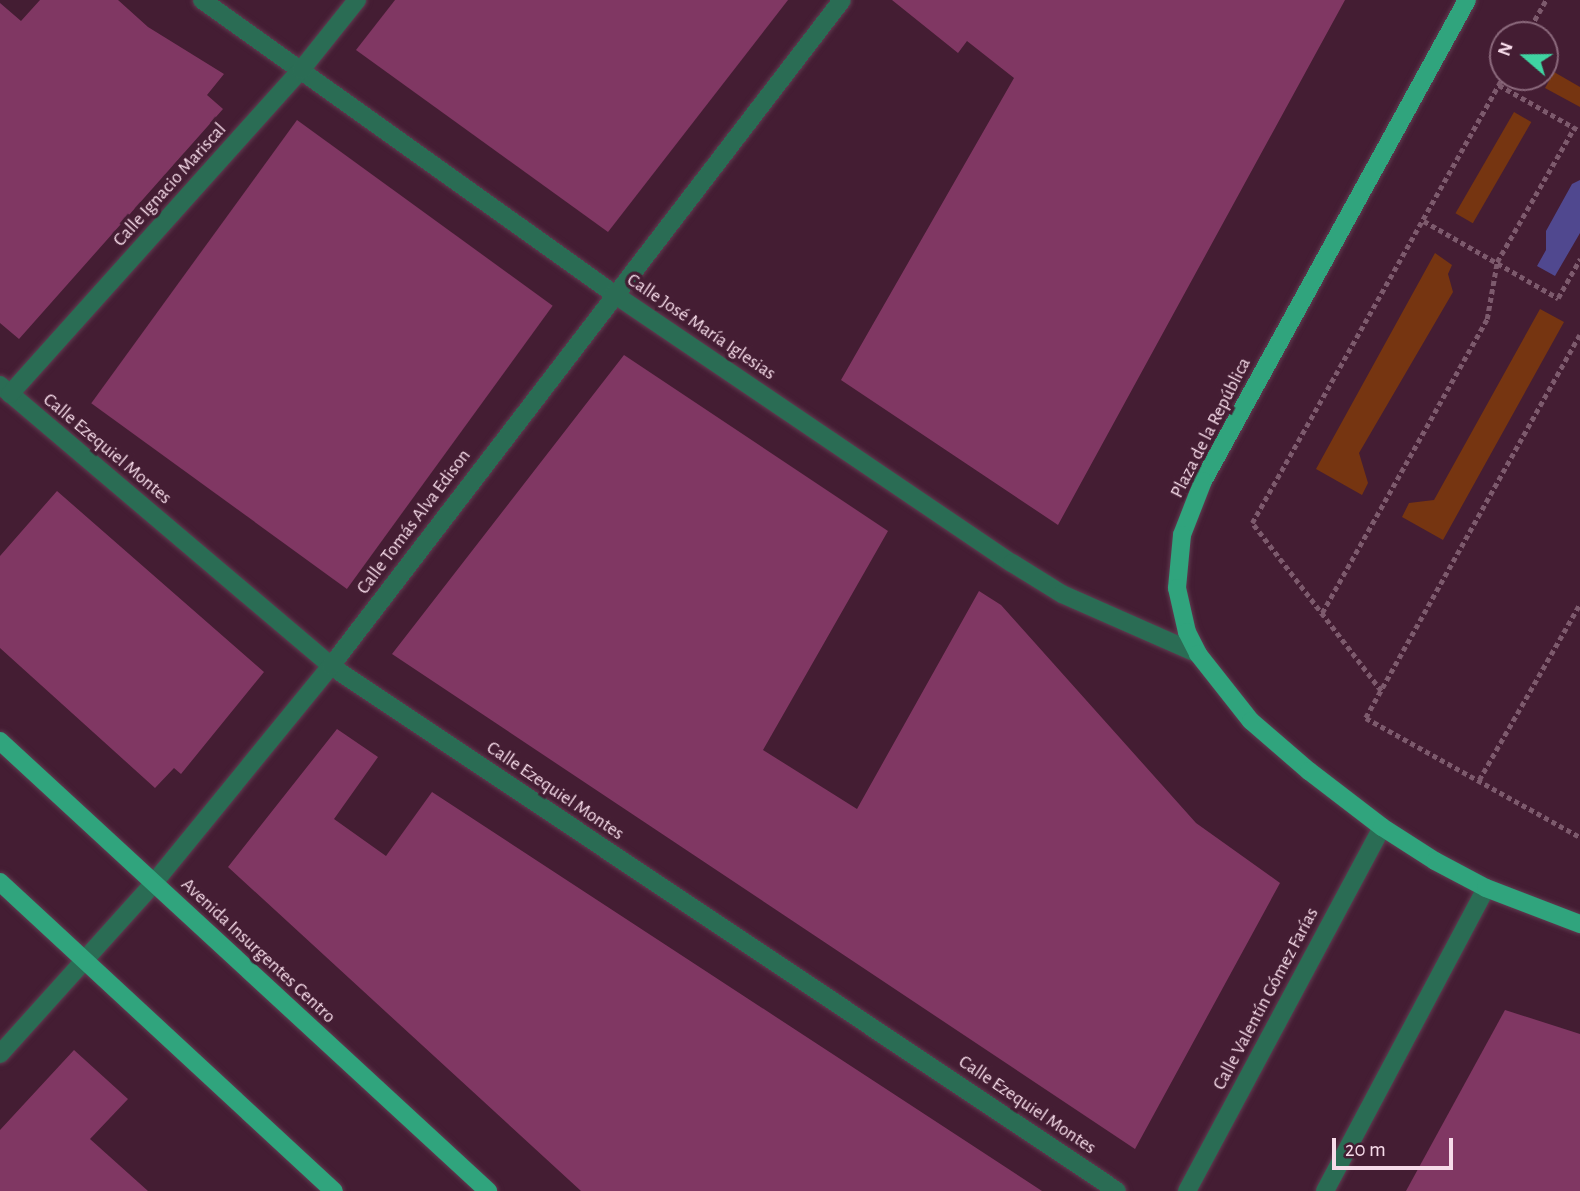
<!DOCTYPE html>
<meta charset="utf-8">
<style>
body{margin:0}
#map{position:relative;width:1580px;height:1191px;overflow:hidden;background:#441d33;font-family:"Alegreya Sans",sans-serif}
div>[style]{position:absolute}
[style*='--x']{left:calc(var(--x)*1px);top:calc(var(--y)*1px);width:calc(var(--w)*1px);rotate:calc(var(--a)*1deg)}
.green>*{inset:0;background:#763511;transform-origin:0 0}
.water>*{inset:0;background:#50488f}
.building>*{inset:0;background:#803763;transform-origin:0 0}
.path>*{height:4.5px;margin-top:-2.25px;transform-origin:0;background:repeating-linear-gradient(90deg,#7d5a6d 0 5px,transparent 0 8.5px)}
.roads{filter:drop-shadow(0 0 2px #603b50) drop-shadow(0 0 2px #603b50)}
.minor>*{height:18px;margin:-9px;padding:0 9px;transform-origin:9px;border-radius:9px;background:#2a6c54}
.major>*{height:18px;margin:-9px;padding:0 9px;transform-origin:9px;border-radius:9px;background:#30a47d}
span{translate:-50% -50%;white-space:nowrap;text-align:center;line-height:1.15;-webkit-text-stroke:7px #441d33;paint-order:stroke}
.street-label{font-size:19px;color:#f6dbe9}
.north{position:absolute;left:1489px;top:21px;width:70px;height:70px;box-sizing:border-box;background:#441d33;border:2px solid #8b697c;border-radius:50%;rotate:290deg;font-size:19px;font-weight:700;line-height:28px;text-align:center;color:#f6dbe9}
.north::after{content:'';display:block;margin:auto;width:24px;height:32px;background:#3fd4a2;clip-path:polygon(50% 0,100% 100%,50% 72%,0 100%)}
.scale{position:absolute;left:1332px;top:1138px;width:121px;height:32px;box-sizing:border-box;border:4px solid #f6dbe9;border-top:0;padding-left:9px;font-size:21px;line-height:24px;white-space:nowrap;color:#f6dbe9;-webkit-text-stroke:5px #441d33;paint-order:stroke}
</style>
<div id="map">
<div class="green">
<div style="clip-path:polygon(1554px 72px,1580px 87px,1580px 107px,1545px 88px)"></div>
<div style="left:1514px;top:112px;width:20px;height:117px;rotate:30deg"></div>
<div style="clip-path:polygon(1435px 253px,1452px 265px,1448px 274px,1453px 292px,1359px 453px,1368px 483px,1362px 495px,1316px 469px)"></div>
<div style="clip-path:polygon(1540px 309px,1564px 322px,1443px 540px,1402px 517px,1409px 503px,1434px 500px)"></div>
</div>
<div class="water">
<div style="clip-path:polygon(1580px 180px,1580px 233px,1555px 276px,1537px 266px,1546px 250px,1546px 231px,1572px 184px)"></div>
</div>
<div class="building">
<div style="clip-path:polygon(40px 0,118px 0,148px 27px,224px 74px,207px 95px,223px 109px,19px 339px,0 323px,0 3px,21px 21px)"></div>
<div style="clip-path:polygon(395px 0,788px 0,608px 232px,356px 50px)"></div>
<div style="clip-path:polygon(892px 0,1345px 0,1058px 525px,841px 380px,1014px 78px,967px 41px,958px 53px)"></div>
<div style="left:297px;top:120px;width:316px;height:350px;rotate:36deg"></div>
<div style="clip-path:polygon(624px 355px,888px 531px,763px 750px,857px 809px,979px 591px,1001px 605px,1196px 823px,1280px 883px,1135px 1149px,392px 654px)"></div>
<div style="clip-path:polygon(57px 491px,264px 672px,181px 774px,174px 768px,155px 788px,0 648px,0 556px)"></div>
<div style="clip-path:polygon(337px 729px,378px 757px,334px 819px,386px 856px,432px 792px,1042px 1191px,581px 1191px,228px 867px)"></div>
<div style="clip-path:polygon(1505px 1010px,1580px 1034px,1580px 1191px,1406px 1191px)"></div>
<div style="clip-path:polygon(74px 1050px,128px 1099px,90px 1139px,148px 1191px,0 1191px,0 1130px)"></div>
</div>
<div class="path">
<div style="--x:1526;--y:35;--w:40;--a:-60.3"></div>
<div style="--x:1499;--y:85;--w:93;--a:29.6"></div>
<div style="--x:1424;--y:221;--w:155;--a:29.9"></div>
<div style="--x:1558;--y:298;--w:45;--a:-60.6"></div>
<div style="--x:1580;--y:335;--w:439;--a:119.2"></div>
<div style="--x:1366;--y:718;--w:245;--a:29.1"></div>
<div style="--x:1322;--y:613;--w:337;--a:-60.7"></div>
<div style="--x:1487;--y:319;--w:58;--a:-80"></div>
<div style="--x:1497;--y:262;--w:155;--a:-60.1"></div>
<div style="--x:1381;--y:691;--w:212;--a:-127.5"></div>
<div style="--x:1252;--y:523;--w:512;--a:-60.63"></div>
<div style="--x:1479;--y:780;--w:203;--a:-60.2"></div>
</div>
<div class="roads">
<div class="minor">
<div style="--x:202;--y:0;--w:506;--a:35.51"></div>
<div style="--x:614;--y:294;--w:480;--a:34.1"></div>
<div style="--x:1012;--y:563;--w:59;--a:31.8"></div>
<div style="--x:1062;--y:594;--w:149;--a:23.8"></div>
<div style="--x:0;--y:385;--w:434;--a:40.3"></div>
<div style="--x:331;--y:666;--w:945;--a:33.74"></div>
<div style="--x:10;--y:394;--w:435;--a:-48.1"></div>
<div style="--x:301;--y:70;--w:90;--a:-51.3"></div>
<div style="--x:0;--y:1054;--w:229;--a:-48"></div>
<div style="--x:153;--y:884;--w:281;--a:-50.8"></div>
<div style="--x:331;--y:666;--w:839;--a:-52.5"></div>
<div style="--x:1187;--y:1191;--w:413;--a:-61.8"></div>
<div style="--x:1325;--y:1191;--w:343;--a:-62"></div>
</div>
<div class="major">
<div style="--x:1467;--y:0;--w:549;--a:118.76"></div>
<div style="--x:1203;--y:481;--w:58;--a:111.3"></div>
<div style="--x:1182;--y:535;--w:53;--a:95.4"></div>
<div style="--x:1177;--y:588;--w:45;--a:77.2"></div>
<div style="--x:1187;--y:632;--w:25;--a:63"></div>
<div style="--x:1198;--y:654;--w:85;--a:51.7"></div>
<div style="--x:1251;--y:721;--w:77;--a:40.8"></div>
<div style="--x:1309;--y:771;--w:92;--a:37.5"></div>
<div style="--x:1382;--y:827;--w:63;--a:32.7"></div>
<div style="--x:1435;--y:861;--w:58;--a:27.9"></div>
<div style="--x:1486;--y:888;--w:101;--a:21"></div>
<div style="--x:0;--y:741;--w:664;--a:42.68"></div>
<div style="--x:0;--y:882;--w:455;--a:42.8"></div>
</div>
</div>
<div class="street-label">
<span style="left:170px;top:185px;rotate:-48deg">Calle Ignacio Mariscal</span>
<span style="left:701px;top:327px;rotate:34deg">Calle José María Iglesias</span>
<span style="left:1211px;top:428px;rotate:-63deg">Plaza de la República</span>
<span style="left:107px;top:449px;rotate:40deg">Calle Ezequiel Montes</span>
<span style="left:414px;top:522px;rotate:-53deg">Calle Tomás Alva Edison</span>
<span style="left:555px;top:791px;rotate:34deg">Calle Ezequiel Montes</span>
<span style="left:258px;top:951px;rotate:43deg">Avenida Insurgentes Centro</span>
<span style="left:1266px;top:999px;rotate:-62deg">Calle Valentín Gómez Farías</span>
<span style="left:1027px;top:1105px;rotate:34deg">Calle Ezequiel Montes</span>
</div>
<div class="north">N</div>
<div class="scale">20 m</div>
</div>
